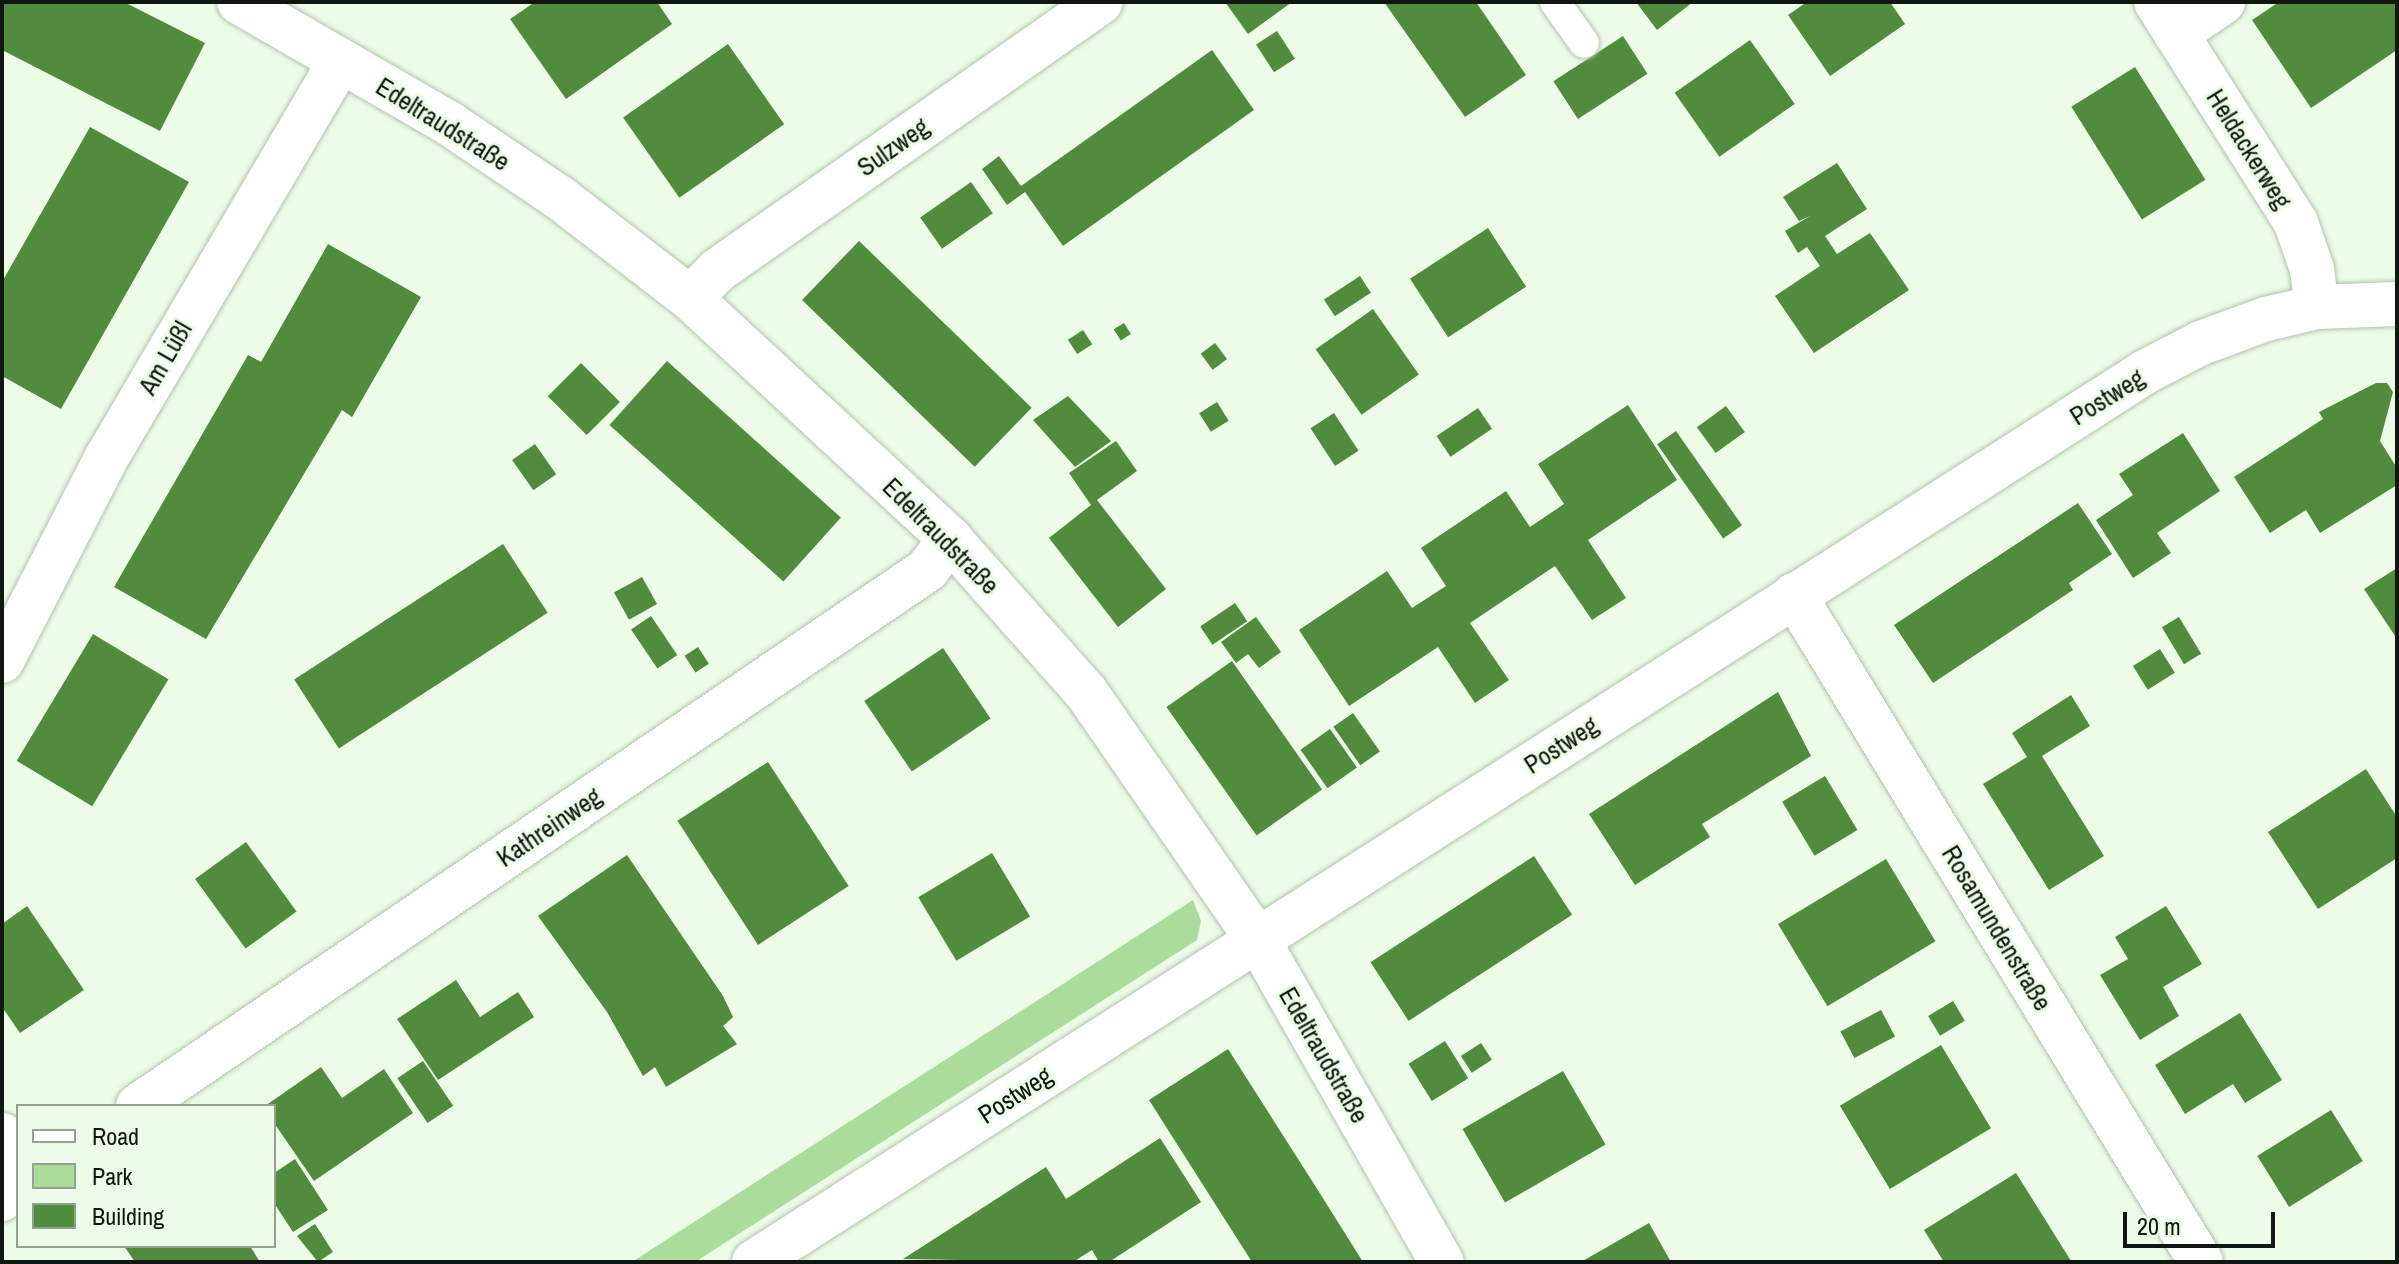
<!DOCTYPE html>
<meta charset="utf-8">
<style>
body{margin:0}
#map{position:relative;width:2399px;height:1264px;overflow:hidden;background:#ecfce7;font-family:"Archivo Narrow",sans-serif}
div>[style]{position:absolute}
[style*='--x']{left:calc(var(--x)*1px);top:calc(var(--y)*1px);width:calc(var(--w)*1px);rotate:calc(var(--a)*1deg)}
.green>*{inset:0;background:#abdc9c}
.building>*{inset:0;background:#508b3e;transform-origin:0 0}
.roads{filter:drop-shadow(0 0 2px #b3c2ae) drop-shadow(0 0 2px #b3c2ae)}
.service>*{height:30px;margin:-15px;padding:0 15px;transform-origin:15px;border-radius:15px;background:#fff}
.minor>*{height:44px;margin:-22px;padding:0 22px;transform-origin:22px;border-radius:22px;background:#fff}
span{translate:-50% -50%;white-space:nowrap;text-align:center;line-height:1.15;-webkit-text-stroke:6px #ecfce7;paint-order:stroke}
.street-label{font-size:26px;color:#111710}
.frame{position:absolute;inset:0;border:4px solid #111710;pointer-events:none}
.legend{position:absolute;left:16px;top:1104px;width:260px;height:144px;box-sizing:border-box;background:#ecfce7;border:2px solid #94a091;margin:0;padding:10px 14px;list-style:none;font-size:24px;color:#111710}
.legend li{display:flex;align-items:center;gap:16px;height:40px}
.legend b{width:40px;border:2px solid #94a091}
.scale{position:absolute;left:2123px;top:1212px;width:152px;height:36px;box-sizing:border-box;border:4px solid #111710;border-top:0;padding-left:10px;font-size:24px;line-height:28px;white-space:nowrap;color:#111710;-webkit-text-stroke:6px #ecfce7;paint-order:stroke}
</style>
<div id="map">
<div class="green">
<div style="clip-path:polygon(1193px 900px,1201px 921px,1197px 940px,695px 1262px,632px 1262px)"></div>
</div>
<div class="building">
<div style="clip-path:polygon(2px 2px,124px 2px,205px 43px,160px 131px,2px 50px)"></div>
<div style="clip-path:polygon(535px 2px,657px 2px,672px 24px,566px 99px,510px 19px)"></div>
<div style="clip-path:polygon(1225px 2px,1292px 2px,1248px 34px)"></div>
<div style="clip-path:polygon(1384px 2px,1476px 2px,1526px 75px,1465px 117px)"></div>
<div style="clip-path:polygon(1636px 2px,1693px 2px,1657px 30px)"></div>
<div style="clip-path:polygon(1807px 2px,1890px 2px,1905px 24px,1830px 76px,1788px 15px)"></div>
<div style="clip-path:polygon(2279px 2px,2397px 2px,2397px 50px,2311px 108px,2252px 20px)"></div>
<div style="left:1277px;top:31px;width:33px;height:25px;rotate:57deg"></div>
<div style="left:1623px;top:36px;width:45px;height:83px;rotate:57deg"></div>
<div style="left:1750px;top:40px;width:78px;height:92px;rotate:55deg"></div>
<div style="left:728px;top:44px;width:98px;height:128px;rotate:55deg"></div>
<div style="clip-path:polygon(1212px 50px,1254px 110px,1063px 246px,1025px 192px,1007px 205px,982px 169px,999px 156px,1021px 186px)"></div>
<div style="left:2135px;top:67px;width:133px;height:75px;rotate:58deg"></div>
<div style="clip-path:polygon(90px 127px,189px 182px,61px 409px,2px 376px,2px 282px)"></div>
<div style="clip-path:polygon(1837px 163px,1867px 209px,1825px 236px,1837px 254px,1870px 233px,1909px 290px,1814px 353px,1775px 296px,1820px 266px,1807px 247px,1798px 253px,1785px 231px,1810px 216px,1799px 221px,1783px 197px)"></div>
<div style="left:971px;top:182px;width:38px;height:62px;rotate:55deg"></div>
<div style="left:1488px;top:228px;width:70px;height:93px;rotate:57deg"></div>
<div style="left:859px;top:241px;width:240px;height:82px;rotate:44deg"></div>
<div style="clip-path:polygon(328px 244px,421px 297px,352px 417px,342px 410px,206px 639px,114px 587px,248px 355px,261px 362px)"></div>
<div style="left:1360px;top:276px;width:20px;height:43px;rotate:57deg"></div>
<div style="left:1373px;top:309px;width:80px;height:70px;rotate:55deg"></div>
<div style="left:1124px;top:323px;width:13px;height:12px;rotate:58deg"></div>
<div style="left:1083px;top:330px;width:17px;height:18px;rotate:57deg"></div>
<div style="left:1215px;top:343px;width:20px;height:18px;rotate:53deg"></div>
<div style="left:667px;top:361px;width:234px;height:86px;rotate:42deg"></div>
<div style="left:581px;top:363px;width:55px;height:47px;rotate:45deg"></div>
<div style="clip-path:polygon(2376px 383px,2387px 383px,2393px 392px,2380px 441px,2397px 468px,2397px 485px,2320px 533px,2306px 510px,2270px 533px,2234px 477px,2323px 419px,2319px 412px)"></div>
<div style="clip-path:polygon(1068px 396px,1111px 441px,1075px 467px,1033px 420px)"></div>
<div style="left:1217px;top:402px;width:22px;height:21px;rotate:58deg"></div>
<div style="clip-path:polygon(1628px 405px,1677px 480px,1588px 540px,1626px 598px,1592px 620px,1555px 566px,1470px 623px,1509px 680px,1475px 703px,1438px 647px,1349px 706px,1299px 630px,1387px 571px,1412px 608px,1446px 586px,1421px 548px,1506px 491px,1530px 527px,1564px 504px,1538px 464px)"></div>
<div style="left:1726px;top:406px;width:32px;height:36px;rotate:54deg"></div>
<div style="left:1478px;top:408px;width:25px;height:50px;rotate:56deg"></div>
<div style="left:1334px;top:413px;width:45px;height:28px;rotate:57deg"></div>
<div style="left:1676px;top:431px;width:115px;height:23px;rotate:55deg"></div>
<div style="clip-path:polygon(2183px 433px,2220px 491px,2157px 533px,2171px 553px,2133px 578px,2096px 520px,2133px 495px,2119px 474px)"></div>
<div style="clip-path:polygon(1116px 441px,1137px 471px,1097px 500px,1166px 589px,1118px 627px,1049px 538px,1091px 505px,1069px 473px)"></div>
<div style="left:535px;top:444px;width:37px;height:28px;rotate:55deg"></div>
<div style="clip-path:polygon(2078px 503px,2112px 554px,2069px 583px,2073px 590px,1933px 683px,1894px 625px)"></div>
<div style="left:503px;top:544px;width:82px;height:249px;rotate:57deg"></div>
<div style="clip-path:polygon(2397px 568px,2397px 639px,2364px 589px)"></div>
<div style="left:642px;top:577px;width:31px;height:32px;rotate:61deg"></div>
<div style="left:1235px;top:603px;width:22px;height:42px;rotate:56deg"></div>
<div style="left:651px;top:616px;width:47px;height:24px;rotate:56deg"></div>
<div style="clip-path:polygon(1256px 617px,1281px 652px,1259px 668px,1248px 654px,1236px 663px,1221px 642px)"></div>
<div style="left:2179px;top:617px;width:43px;height:20px;rotate:59deg"></div>
<div style="left:93px;top:634px;width:88px;height:148px;rotate:31deg"></div>
<div style="left:698px;top:647px;width:20px;height:16px;rotate:57deg"></div>
<div style="left:943px;top:648px;width:85px;height:95px;rotate:56deg"></div>
<div style="left:2160px;top:649px;width:28px;height:32px;rotate:58deg"></div>
<div style="left:1232px;top:661px;width:157px;height:80px;rotate:55deg"></div>
<div style="clip-path:polygon(1778px 692px,1811px 756px,1702px 824px,1710px 837px,1635px 885px,1589px 814px)"></div>
<div style="clip-path:polygon(2071px 695px,2090px 726px,2042px 756px,2104px 856px,2049px 890px,1983px 784px,2027px 757px,2012px 733px)"></div>
<div style="left:1353px;top:713px;width:47px;height:24px;rotate:55deg"></div>
<div style="left:1330px;top:729px;width:47px;height:36px;rotate:55deg"></div>
<div style="left:768px;top:762px;width:148px;height:108px;rotate:57deg"></div>
<div style="clip-path:polygon(2366px 769px,2397px 817px,2397px 858px,2318px 909px,2268px 832px)"></div>
<div style="left:1825px;top:776px;width:63px;height:50px;rotate:59deg"></div>
<div style="left:246px;top:842px;width:86px;height:63px;rotate:54deg"></div>
<div style="left:992px;top:853px;width:74px;height:86px;rotate:59deg"></div>
<div style="clip-path:polygon(627px 855px,723px 996px,733px 1017px,723px 1026px,737px 1044px,666px 1087px,655px 1067px,643px 1076px,607px 1012px,538px 916px)"></div>
<div style="left:1534px;top:856px;width:70px;height:195px;rotate:57deg"></div>
<div style="left:1886px;top:859px;width:96px;height:126px;rotate:59deg"></div>
<div style="clip-path:polygon(27px 906px,84px 990px,20px 1033px,2px 1007px,2px 924px)"></div>
<div style="clip-path:polygon(2166px 906px,2202px 964px,2163px 987px,2179px 1016px,2140px 1040px,2100px 975px,2128px 959px,2115px 937px)"></div>
<div style="clip-path:polygon(456px 980px,480px 1017px,518px 992px,534px 1017px,438px 1080px,397px 1019px)"></div>
<div style="left:1953px;top:1001px;width:23px;height:29px;rotate:59deg"></div>
<div style="left:1881px;top:1010px;width:30px;height:46px;rotate:62deg"></div>
<div style="clip-path:polygon(2240px 1013px,2282px 1080px,2245px 1103px,2233px 1084px,2185px 1114px,2155px 1065px)"></div>
<div style="left:1445px;top:1041px;width:44px;height:43px;rotate:58deg"></div>
<div style="left:1481px;top:1043px;width:20px;height:24px;rotate:57deg"></div>
<div style="left:1941px;top:1045px;width:97px;height:118px;rotate:59deg"></div>
<div style="clip-path:polygon(1228px 1049px,1314px 1184px,1363px 1262px,1252px 1262px,1149px 1100px)"></div>
<div style="left:423px;top:1061px;width:54px;height:31px;rotate:56deg"></div>
<div style="clip-path:polygon(321px 1067px,342px 1098px,384px 1069px,413px 1113px,314px 1181px,274px 1123px,274px 1106px,265px 1106px)"></div>
<div style="left:1563px;top:1071px;width:85px;height:116px;rotate:60deg"></div>
<div style="left:2331px;top:1110px;width:60px;height:87px;rotate:58deg"></div>
<div style="clip-path:polygon(1160px 1138px,1201px 1202px,1109px 1262px,1099px 1262px,1092px 1250px,1073px 1262px,903px 1259px,1046px 1167px,1066px 1199px)"></div>
<div style="clip-path:polygon(295px 1159px,328px 1210px,293px 1232px,274px 1203px,274px 1173px)"></div>
<div style="clip-path:polygon(2016px 1173px,2071px 1261px,1944px 1262px,1924px 1230px)"></div>
<div style="clip-path:polygon(1649px 1223px,1671px 1262px,1581px 1262px)"></div>
<div style="clip-path:polygon(315px 1224px,333px 1252px,318px 1262px,297px 1236px)"></div>
<div style="clip-path:polygon(124px 1246px,250px 1246px,260px 1262px,135px 1262px)"></div>
</div>
<div class="roads">
<div class="service">
<div style="--x:1555;--y:2;--w:50;--a:54.7"></div>
</div>
<div class="minor">
<div style="--x:239;--y:2;--w:244;--a:30"></div>
<div style="--x:450;--y:124;--w:133;--a:33.9"></div>
<div style="--x:560;--y:198;--w:164;--a:37.6"></div>
<div style="--x:690;--y:298;--w:355;--a:42.8"></div>
<div style="--x:950;--y:539;--w:205;--a:48.4"></div>
<div style="--x:1086;--y:692;--w:302;--a:55.3"></div>
<div style="--x:1258;--y:940;--w:371;--a:60.3"></div>
<div style="--x:2156;--y:2;--w:262;--a:57.6"></div>
<div style="--x:2296;--y:223;--w:49;--a:70.8"></div>
<div style="--x:2312;--y:269;--w:38;--a:83"></div>
<div style="--x:2176;--y:34;--w:57;--a:-34.2"></div>
<div style="--x:690;--y:298;--w:40;--a:-45"></div>
<div style="--x:718;--y:270;--w:467;--a:-35"></div>
<div style="--x:1794;--y:595;--w:781;--a:58.61"></div>
<div style="--x:2;--y:661;--w:229;--a:-62.8"></div>
<div style="--x:107;--y:457;--w:459;--a:-59.5"></div>
<div style="--x:138;--y:1106;--w:954;--a:-34.19"></div>
<div style="--x:927;--y:570;--w:39;--a:-53"></div>
<div style="--x:2;--y:1135;--w:26;--a:53"></div>
<div style="--x:2;--y:1199;--w:19;--a:-35"></div>
<div style="--x:754;--y:1262;--w:1651;--a:-32.61"></div>
<div style="--x:2145;--y:372;--w:63;--a:-27.4"></div>
<div style="--x:2201;--y:343;--w:69;--a:-20.3"></div>
<div style="--x:2266;--y:319;--w:52;--a:-13.2"></div>
<div style="--x:2317;--y:307;--w:80;--a:-2.1"></div>
</div>
</div>
<div class="street-label">
<span style="left:443px;top:124px;rotate:32deg">Edeltraudstraße</span>
<span style="left:893px;top:147px;rotate:-35deg">Sulzweg</span>
<span style="left:2249px;top:149px;rotate:58deg">Heldackerweg</span>
<span style="left:165px;top:358px;rotate:-60deg">Am Lüßl</span>
<span style="left:2107px;top:397px;rotate:-32deg">Postweg</span>
<span style="left:941px;top:536px;rotate:45deg">Edeltraudstraße</span>
<span style="left:1561px;top:745px;rotate:-33deg">Postweg</span>
<span style="left:549px;top:827px;rotate:-34deg">Kathreinweg</span>
<span style="left:1997px;top:928px;rotate:59deg">Rosamundenstraße</span>
<span style="left:1324px;top:1055px;rotate:60deg">Edeltraudstraße</span>
<span style="left:1015px;top:1095px;rotate:-33deg">Postweg</span>
</div>
<div class="frame"></div>
<ul class="legend">
<li><b style="height:10px;background:#fff"></b>Road</li>
<li><b style="height:22px;background:#abdc9c"></b>Park</li>
<li><b style="height:22px;background:#508b3e"></b>Building</li>
</ul>
<div class="scale">20 m</div>
</div>
